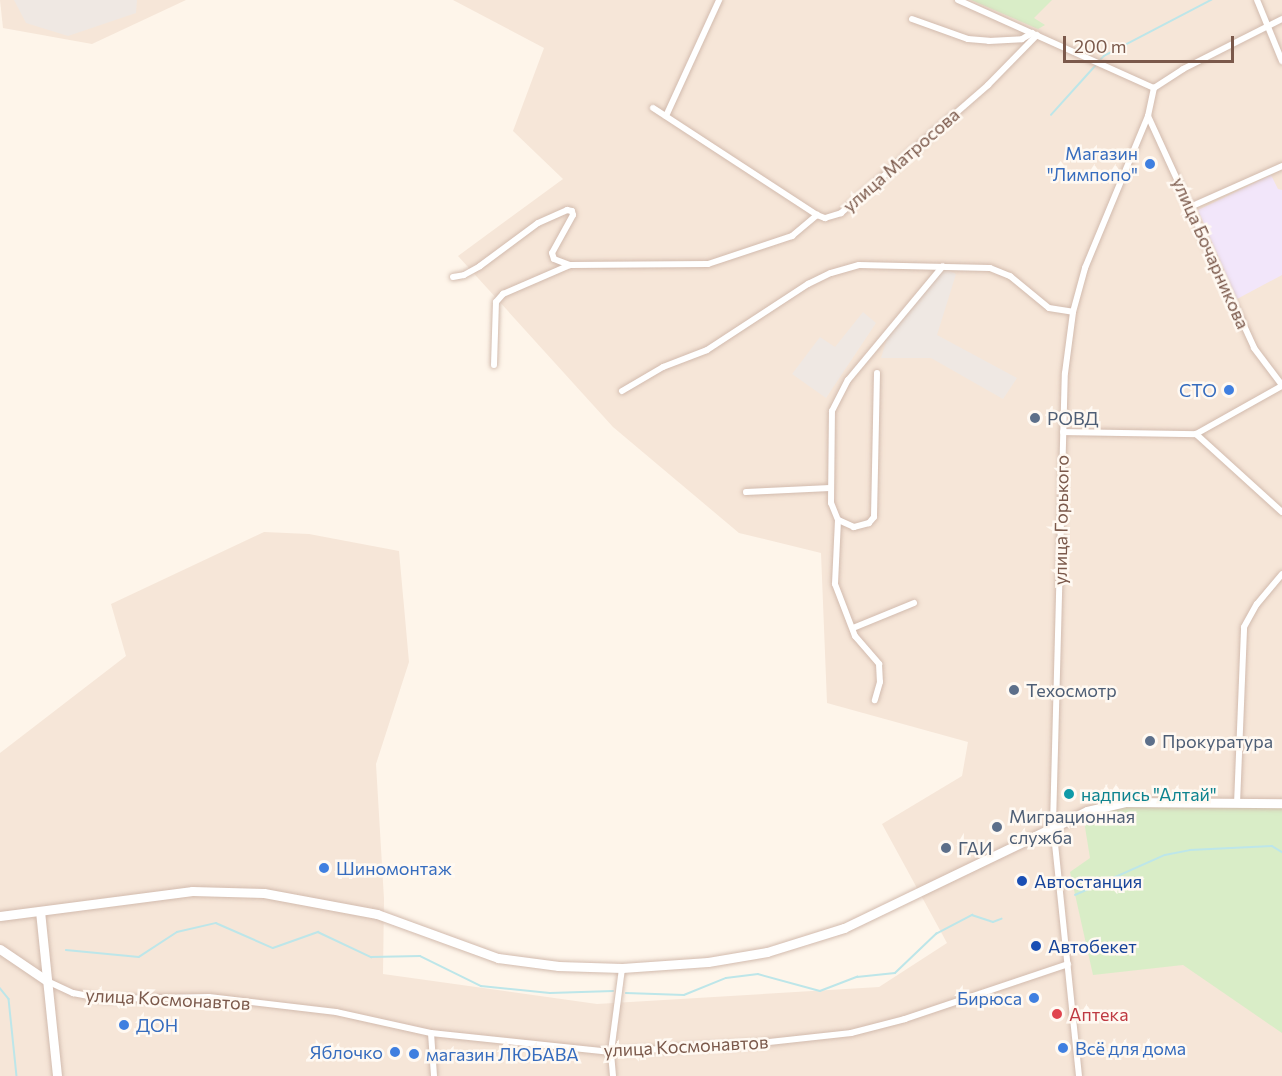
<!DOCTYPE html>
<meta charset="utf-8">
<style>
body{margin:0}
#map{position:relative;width:1282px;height:1076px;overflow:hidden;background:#fef5ea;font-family:Commissioner,sans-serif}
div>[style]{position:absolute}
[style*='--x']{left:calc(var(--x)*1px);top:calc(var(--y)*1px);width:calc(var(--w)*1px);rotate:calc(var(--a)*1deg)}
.residential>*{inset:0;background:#f6e6d8}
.industrial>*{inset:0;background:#efe8e3}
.education>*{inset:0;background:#f2e6fa}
.green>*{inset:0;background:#d9edc7}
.stream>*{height:1.5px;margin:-0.75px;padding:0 0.75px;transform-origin:0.75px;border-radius:0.75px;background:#bde6e9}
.roads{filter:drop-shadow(0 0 2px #d2bbae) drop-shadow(0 0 2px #d2bbae)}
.street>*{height:6px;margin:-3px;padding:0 3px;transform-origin:3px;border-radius:3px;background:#fff}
.secondary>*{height:9px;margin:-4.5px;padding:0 4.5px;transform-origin:4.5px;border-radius:4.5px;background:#fff}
.dots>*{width:16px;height:16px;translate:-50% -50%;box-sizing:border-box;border:3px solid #fff9f2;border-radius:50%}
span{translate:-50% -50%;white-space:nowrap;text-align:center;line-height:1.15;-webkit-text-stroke:5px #fff9f2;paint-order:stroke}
.shop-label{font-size:18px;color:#366cbe}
.right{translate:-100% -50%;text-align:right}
.left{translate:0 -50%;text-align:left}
.street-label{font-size:18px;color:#7b594b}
.service-label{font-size:18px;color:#4e5e75}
.culture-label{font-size:18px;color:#0d838f}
.transit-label{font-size:18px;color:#164399}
.health-label{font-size:18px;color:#be3a42}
.scale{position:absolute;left:1063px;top:36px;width:171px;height:27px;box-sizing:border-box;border:3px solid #7b594b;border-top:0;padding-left:8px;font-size:18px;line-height:21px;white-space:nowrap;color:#7b594b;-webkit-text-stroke:4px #fff9f2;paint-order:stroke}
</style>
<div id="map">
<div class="residential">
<div style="clip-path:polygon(0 0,186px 0,92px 44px,3px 28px)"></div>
<div style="clip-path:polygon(453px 0,1282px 0,1282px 1076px,0 1076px,0 753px,126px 656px,111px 604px,264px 532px,309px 534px,399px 551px,409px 662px,376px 764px,384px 899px,383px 974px,597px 1004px,879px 987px,947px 943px,882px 824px,962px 776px,968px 742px,827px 703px,821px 553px,739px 533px,613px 427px,458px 256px,563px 179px,513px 131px,544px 48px)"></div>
</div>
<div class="industrial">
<div style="clip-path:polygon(14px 0,137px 0,136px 13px,68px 36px,26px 23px)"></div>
<div style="clip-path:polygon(944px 268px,956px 274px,937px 335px,1017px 378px,1003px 399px,931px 358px,881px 358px,887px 338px)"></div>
<div style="clip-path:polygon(863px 312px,876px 323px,826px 398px,792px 374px,820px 337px,835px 347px)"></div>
</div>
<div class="education">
<div style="clip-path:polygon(1271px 175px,1278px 189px,1282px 190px,1282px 275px,1237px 299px,1198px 210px)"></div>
</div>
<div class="green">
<div style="clip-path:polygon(971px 0,1052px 0,1034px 18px,1045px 25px,1038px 29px)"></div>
<div style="clip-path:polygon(1177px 805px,1282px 807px,1282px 1033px,1183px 965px,1093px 975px,1070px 872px,1090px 858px,1084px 821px,1087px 815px,1116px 807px)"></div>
</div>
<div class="stream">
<div style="--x:1099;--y:61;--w:7;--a:-45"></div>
<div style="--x:1104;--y:56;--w:121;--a:-27.6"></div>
<div style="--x:1051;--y:115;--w:67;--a:-48"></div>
<div style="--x:1075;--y:895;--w:98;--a:-24"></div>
<div style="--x:1165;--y:855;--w:25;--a:-11"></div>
<div style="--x:1190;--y:850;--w:82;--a:-2.8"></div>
<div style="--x:1272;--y:846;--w:12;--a:31"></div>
<div style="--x:66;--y:950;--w:73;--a:5.5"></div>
<div style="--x:139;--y:957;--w:45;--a:-33.3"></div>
<div style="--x:177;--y:932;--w:40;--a:-13"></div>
<div style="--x:216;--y:923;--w:62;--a:23.7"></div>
<div style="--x:273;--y:948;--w:48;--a:-19.6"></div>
<div style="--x:318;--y:932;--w:59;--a:25.3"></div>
<div style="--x:371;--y:957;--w:49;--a:-1.2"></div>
<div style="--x:420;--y:956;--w:68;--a:26.2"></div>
<div style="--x:481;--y:986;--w:69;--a:5.8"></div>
<div style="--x:550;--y:993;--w:63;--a:-1.8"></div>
<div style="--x:0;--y:988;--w:14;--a:51"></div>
<div style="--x:9;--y:999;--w:77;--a:84.1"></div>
<div style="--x:626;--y:993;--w:58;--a:2"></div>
<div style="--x:684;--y:995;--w:45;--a:-22"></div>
<div style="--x:726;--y:978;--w:32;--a:-7"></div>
<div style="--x:758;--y:974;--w:64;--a:15.3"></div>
<div style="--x:820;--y:991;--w:40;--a:-21"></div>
<div style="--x:857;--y:977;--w:38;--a:-6"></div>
<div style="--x:895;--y:973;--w:57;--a:-43.6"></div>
<div style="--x:936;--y:934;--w:41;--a:-27.8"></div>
<div style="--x:972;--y:915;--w:22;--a:18"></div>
<div style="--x:993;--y:922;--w:9;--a:-21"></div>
</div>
<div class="roads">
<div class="street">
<div style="--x:958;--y:0;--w:215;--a:24.2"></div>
<div style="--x:1257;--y:0;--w:66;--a:67.7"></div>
<div style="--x:912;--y:19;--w:59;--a:19.7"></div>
<div style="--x:968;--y:39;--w:21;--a:5"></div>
<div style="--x:989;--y:41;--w:33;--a:-3"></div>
<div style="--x:1022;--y:39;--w:12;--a:-31"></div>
<div style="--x:653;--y:108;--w:196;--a:33.1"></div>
<div style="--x:666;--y:116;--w:128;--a:-65.4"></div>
<div style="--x:1148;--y:116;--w:255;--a:65.4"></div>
<div style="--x:1254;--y:348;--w:46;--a:52.9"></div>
<div style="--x:1190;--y:207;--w:101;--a:-24"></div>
<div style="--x:453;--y:277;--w:11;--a:-10"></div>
<div style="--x:464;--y:275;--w:18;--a:-29"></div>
<div style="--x:480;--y:266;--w:72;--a:-36.6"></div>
<div style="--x:538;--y:223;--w:32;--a:-24"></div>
<div style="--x:567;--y:210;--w:5;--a:11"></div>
<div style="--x:572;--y:211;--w:4;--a:76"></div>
<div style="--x:573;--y:215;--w:43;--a:118.9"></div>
<div style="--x:552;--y:253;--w:6;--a:72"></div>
<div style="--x:554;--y:259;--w:17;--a:21"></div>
<div style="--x:570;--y:265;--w:138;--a:-0.4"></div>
<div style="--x:708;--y:264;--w:89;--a:-18.4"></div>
<div style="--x:792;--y:236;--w:33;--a:-40"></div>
<div style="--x:817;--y:215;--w:9;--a:21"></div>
<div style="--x:825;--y:218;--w:17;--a:-17"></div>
<div style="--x:841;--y:213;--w:195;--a:-41"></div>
<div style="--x:988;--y:85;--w:70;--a:-45.6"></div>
<div style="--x:494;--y:365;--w:63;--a:-88.2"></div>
<div style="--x:496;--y:302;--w:11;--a:-49"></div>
<div style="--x:503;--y:294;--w:73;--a:-23.4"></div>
<div style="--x:877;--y:373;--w:144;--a:91.2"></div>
<div style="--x:874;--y:517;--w:8;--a:130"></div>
<div style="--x:869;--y:523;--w:16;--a:165"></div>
<div style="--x:854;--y:527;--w:17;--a:-156"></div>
<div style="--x:838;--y:520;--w:18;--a:-112"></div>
<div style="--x:831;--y:503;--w:92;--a:-89.4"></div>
<div style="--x:832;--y:411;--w:35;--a:-63"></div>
<div style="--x:848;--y:380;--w:148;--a:-50.2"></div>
<div style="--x:622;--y:391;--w:48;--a:-30.3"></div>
<div style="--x:663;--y:367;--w:47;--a:-21.1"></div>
<div style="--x:707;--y:350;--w:121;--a:-33.2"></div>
<div style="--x:808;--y:284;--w:25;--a:-26"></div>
<div style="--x:831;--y:273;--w:29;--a:-16"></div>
<div style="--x:859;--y:265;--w:131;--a:1.3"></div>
<div style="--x:990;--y:268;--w:22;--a:22"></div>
<div style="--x:1010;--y:276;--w:50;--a:39.4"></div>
<div style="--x:1049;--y:308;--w:24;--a:9"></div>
<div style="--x:1063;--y:432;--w:133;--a:0.9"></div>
<div style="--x:1196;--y:434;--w:116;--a:42.2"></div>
<div style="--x:1196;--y:434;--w:98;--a:-29.2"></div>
<div style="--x:746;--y:492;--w:84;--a:-2.7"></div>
<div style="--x:838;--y:520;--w:64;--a:92.7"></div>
<div style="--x:835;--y:584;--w:56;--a:69"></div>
<div style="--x:855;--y:636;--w:37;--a:49"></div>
<div style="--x:879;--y:664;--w:18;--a:87"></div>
<div style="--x:880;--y:682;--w:19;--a:106"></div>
<div style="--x:853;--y:628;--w:66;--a:-22.3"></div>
<div style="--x:1237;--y:804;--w:177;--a:-87.7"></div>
<div style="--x:1244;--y:627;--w:26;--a:-61"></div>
<div style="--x:1257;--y:604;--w:39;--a:-50"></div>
<div style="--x:47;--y:981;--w:29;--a:25"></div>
<div style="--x:73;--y:993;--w:33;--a:11"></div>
<div style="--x:105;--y:999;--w:104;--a:-1.1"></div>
<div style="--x:209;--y:997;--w:128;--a:6.7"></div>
<div style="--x:336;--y:1012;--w:97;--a:12.5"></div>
<div style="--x:431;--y:1033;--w:181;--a:6"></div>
<div style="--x:611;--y:1052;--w:149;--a:-3.5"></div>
<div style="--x:760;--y:1043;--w:92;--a:-6.3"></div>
<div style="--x:851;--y:1033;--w:56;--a:-14.5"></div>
<div style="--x:905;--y:1019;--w:172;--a:-18.6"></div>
<div style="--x:431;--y:1033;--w:43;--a:86"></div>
<div style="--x:613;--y:1076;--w:24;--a:-95"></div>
<div style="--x:611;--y:1052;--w:85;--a:-82.5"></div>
<div style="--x:1079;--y:1076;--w:252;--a:-95.9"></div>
<div style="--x:1053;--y:825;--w:452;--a:-88.5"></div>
<div style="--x:1065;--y:373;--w:62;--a:-82.5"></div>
<div style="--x:1073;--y:312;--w:46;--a:-74.7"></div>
<div style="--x:1085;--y:268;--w:165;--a:-67.5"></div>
<div style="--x:1148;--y:116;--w:29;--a:-78"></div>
<div style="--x:1154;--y:88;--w:35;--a:-33"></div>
<div style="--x:1183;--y:69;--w:111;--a:-26.8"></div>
</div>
<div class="secondary">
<div style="--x:40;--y:911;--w:166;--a:84.1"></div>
<div style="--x:0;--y:916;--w:194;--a:-7.4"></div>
<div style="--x:192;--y:891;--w:72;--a:1.6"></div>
<div style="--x:264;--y:893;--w:115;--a:10.5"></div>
<div style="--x:377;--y:914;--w:129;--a:20"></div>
<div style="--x:498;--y:958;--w:61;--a:7.6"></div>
<div style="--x:558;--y:966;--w:64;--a:1.8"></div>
<div style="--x:622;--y:968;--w:86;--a:-4"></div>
<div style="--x:708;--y:962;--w:60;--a:-9.6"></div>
<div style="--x:767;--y:952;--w:81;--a:-17.3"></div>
<div style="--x:844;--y:928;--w:270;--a:-25.7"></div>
<div style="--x:1087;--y:811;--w:39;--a:-13"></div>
<div style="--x:1125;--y:802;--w:157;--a:0.4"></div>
<div style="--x:0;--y:949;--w:57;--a:34.2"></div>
</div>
</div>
<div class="dots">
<div style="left:1150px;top:164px;background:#3f7fe0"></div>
<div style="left:1229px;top:390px;background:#3f7fe0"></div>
<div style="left:1035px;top:418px;background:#5c6f8a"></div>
<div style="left:1014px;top:690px;background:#5c6f8a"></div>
<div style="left:1150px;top:741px;background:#5c6f8a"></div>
<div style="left:1069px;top:794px;background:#0f9aa8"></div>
<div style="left:997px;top:827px;background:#5c6f8a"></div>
<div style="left:946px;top:848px;background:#5c6f8a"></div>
<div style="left:324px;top:868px;background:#3f7fe0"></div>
<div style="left:1022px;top:881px;background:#1a4fb4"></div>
<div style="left:1036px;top:946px;background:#1a4fb4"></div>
<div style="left:1034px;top:998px;background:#3f7fe0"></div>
<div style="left:1057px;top:1014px;background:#e0444e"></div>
<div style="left:124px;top:1025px;background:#3f7fe0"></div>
<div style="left:1063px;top:1048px;background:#3f7fe0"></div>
<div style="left:395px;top:1052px;background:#3f7fe0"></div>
<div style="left:414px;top:1054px;background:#3f7fe0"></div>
</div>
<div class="shop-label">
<span class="right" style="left:1138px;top:164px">Магазин<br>"Лимпопо"</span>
<span class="right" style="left:1217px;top:390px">СТО</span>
<span class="left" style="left:336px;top:868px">Шиномонтаж</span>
<span class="right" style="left:1022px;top:998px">Бирюса</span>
<span class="left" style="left:136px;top:1025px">ДОН</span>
<span class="left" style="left:1075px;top:1048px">Всё для дома</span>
<span class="right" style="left:383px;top:1052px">Яблочко</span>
<span class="left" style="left:426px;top:1054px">магазин ЛЮБАВА</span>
</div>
<div class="street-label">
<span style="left:901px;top:160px;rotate:-41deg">улица Матросова</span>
<span style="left:1211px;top:253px;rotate:66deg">улица Бочарникова</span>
<span style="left:1061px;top:520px;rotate:-89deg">улица Горького</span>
<span style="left:168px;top:999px;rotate:3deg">улица Космонавтов</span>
<span style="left:686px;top:1046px;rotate:-3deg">улица Космонавтов</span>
</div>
<div class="service-label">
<span class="left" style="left:1047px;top:418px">РОВД</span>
<span class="left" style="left:1026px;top:690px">Техосмотр</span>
<span class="left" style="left:1162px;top:741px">Прокуратура</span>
<span class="left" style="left:1009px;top:827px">Миграционная<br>служба</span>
<span class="left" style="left:958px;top:848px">ГАИ</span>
</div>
<div class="culture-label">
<span class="left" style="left:1081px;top:794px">надпись "Алтай"</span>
</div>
<div class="transit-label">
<span class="left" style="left:1034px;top:881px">Автостанция</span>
<span class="left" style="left:1048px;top:946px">Автобекет</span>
</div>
<div class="health-label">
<span class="left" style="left:1069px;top:1014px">Аптека</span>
</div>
<div class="scale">200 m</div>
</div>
